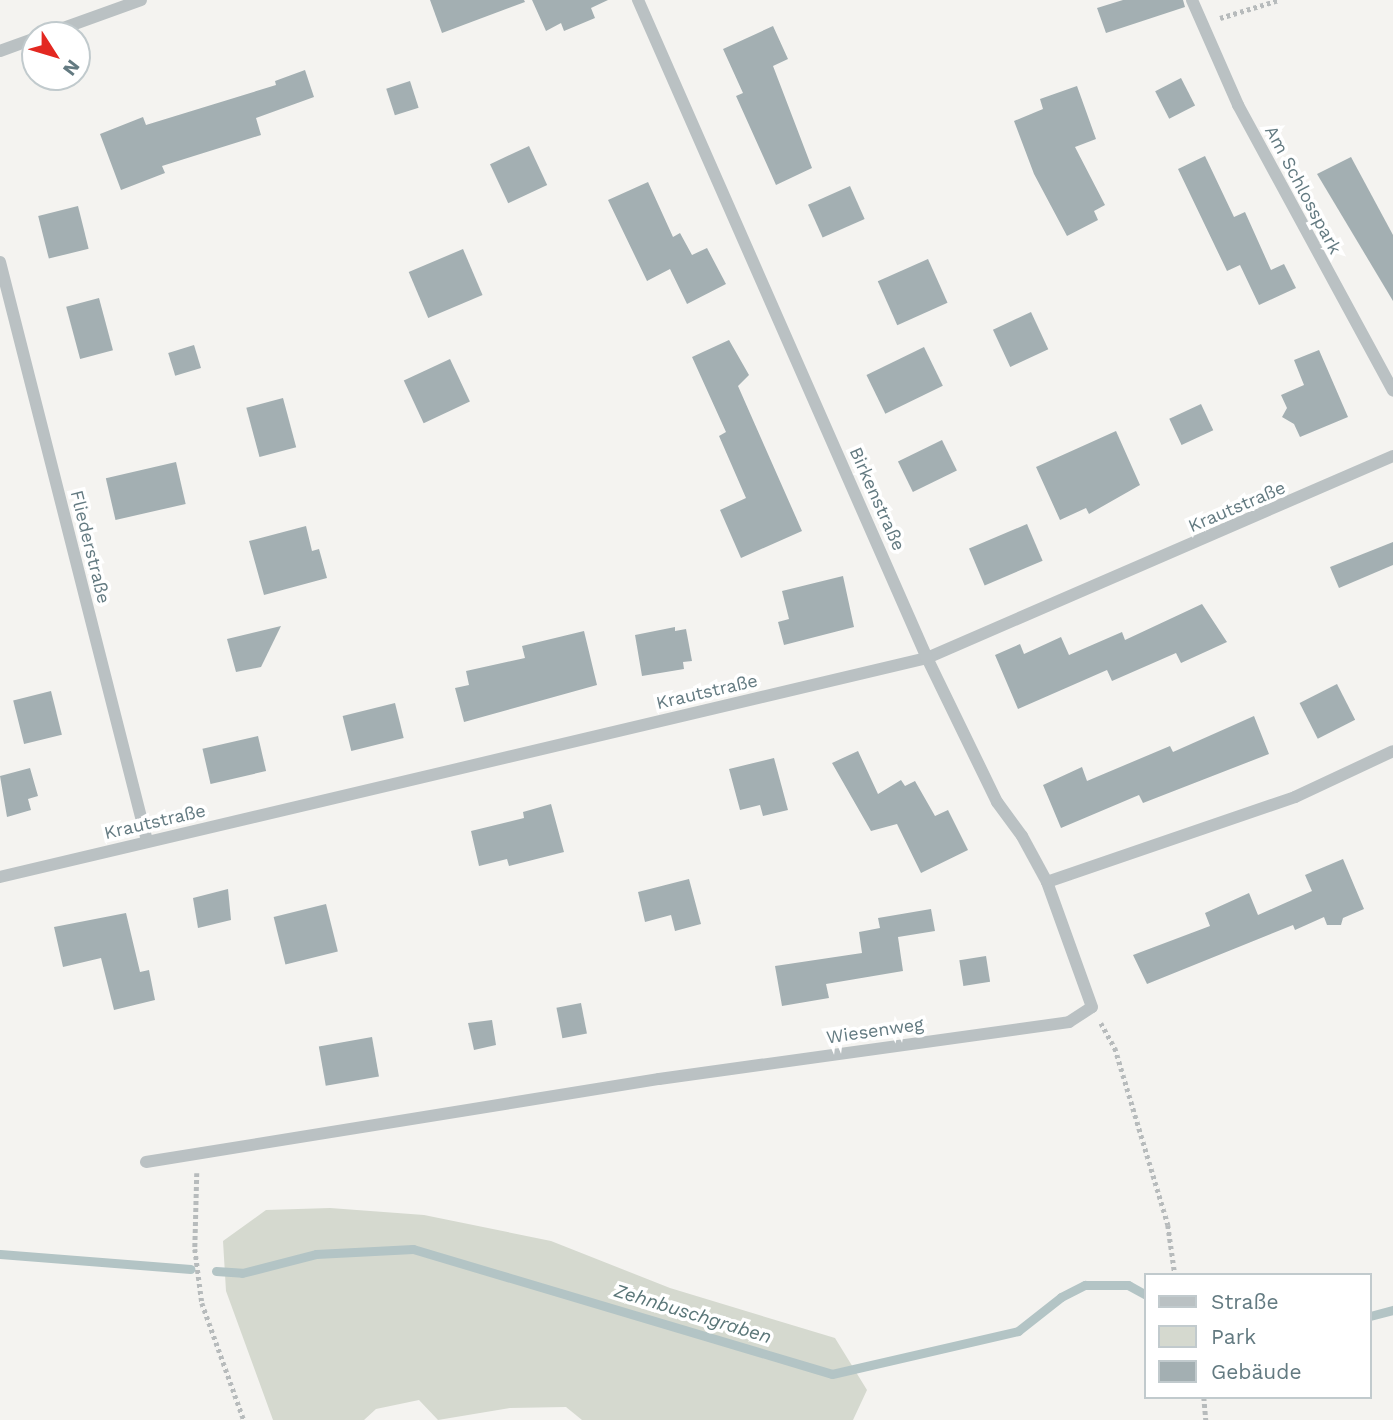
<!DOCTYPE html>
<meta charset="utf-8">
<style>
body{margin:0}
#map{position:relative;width:1393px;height:1420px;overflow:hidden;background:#f4f3f0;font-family:"Work Sans",sans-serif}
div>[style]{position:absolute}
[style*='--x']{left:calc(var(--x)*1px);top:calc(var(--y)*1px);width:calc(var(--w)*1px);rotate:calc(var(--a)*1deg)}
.green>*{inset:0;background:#d5d9cf}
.stream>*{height:9px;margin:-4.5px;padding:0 4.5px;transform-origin:4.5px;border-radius:4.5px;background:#b3c4c5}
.building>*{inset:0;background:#a3afb2;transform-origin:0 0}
.path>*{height:4.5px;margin-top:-2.25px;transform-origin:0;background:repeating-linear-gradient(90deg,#b7bbbc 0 3.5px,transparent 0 7px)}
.minor>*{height:12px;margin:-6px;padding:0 6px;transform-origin:6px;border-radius:6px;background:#bac1c3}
span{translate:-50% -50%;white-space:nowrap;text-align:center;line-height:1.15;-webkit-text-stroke:7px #fff;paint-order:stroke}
.street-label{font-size:18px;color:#637a81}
.water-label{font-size:19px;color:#5a7678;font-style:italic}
.legend{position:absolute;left:1144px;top:1273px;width:228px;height:126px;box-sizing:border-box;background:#fff;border:2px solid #c1cacd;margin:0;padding:9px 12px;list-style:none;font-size:21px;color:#637a81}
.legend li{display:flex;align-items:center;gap:14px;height:35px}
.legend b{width:35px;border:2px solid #c1cacd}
.north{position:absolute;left:21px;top:21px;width:70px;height:70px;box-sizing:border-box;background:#fff;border:2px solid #c1cacd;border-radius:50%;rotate:127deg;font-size:19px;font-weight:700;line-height:28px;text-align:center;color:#637a81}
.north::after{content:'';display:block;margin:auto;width:24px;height:32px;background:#e32821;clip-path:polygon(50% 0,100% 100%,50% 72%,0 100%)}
</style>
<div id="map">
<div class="green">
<div style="clip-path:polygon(330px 1208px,424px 1215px,551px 1241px,670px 1288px,835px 1338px,867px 1390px,853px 1420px,582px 1420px,566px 1407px,510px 1408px,438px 1420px,419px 1400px,376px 1409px,364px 1420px,273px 1420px,226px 1291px,223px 1241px,266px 1210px)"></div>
</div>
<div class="stream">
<div style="--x:0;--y:1254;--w:191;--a:4.5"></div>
<div style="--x:216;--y:1271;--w:26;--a:4"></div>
<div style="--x:242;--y:1273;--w:76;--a:-14.4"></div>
<div style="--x:316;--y:1254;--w:97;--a:-3"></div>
<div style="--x:413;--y:1249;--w:437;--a:16.6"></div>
<div style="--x:832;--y:1374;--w:191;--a:-13"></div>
<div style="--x:1018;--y:1331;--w:55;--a:-38.3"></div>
<div style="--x:1061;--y:1297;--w:27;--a:-27"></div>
<div style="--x:1085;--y:1285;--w:43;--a:0"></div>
<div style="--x:1128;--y:1285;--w:21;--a:29"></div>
<div style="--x:1370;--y:1316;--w:24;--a:-15"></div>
</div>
<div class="building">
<div style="clip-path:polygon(430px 0,524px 0,525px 2px,442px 33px)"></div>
<div style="clip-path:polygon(532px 0,608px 0,591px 8px,595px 18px,564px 31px,561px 23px,546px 31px)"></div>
<div style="clip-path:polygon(1123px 0,1183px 0,1185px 7px,1106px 33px,1097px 8px)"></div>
<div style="clip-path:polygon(773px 26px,788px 59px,773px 66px,812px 168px,776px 185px,736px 96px,743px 93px,723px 49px)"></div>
<div style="clip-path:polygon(305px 70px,314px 97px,256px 118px,261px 135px,162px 166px,165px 173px,121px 190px,100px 134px,143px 117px,146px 125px,276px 85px,275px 81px)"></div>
<div style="left:1181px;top:78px;width:31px;height:29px;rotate:63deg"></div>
<div style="left:410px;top:81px;width:28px;height:25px;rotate:72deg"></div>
<div style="clip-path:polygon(1077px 86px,1096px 139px,1075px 147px,1105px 205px,1094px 211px,1098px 220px,1067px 236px,1034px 174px,1014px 121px,1043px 109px,1040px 99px)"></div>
<div style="left:529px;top:146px;width:43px;height:43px;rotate:65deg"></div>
<div style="clip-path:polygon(1205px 156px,1234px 217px,1245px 212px,1271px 270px,1284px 264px,1296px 288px,1259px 305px,1240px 265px,1227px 271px,1178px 169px)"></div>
<div style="clip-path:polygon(1351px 157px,1393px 235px,1393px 301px,1317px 174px)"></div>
<div style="clip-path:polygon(648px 182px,673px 237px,680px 233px,692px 255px,707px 248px,726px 284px,687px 304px,670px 269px,647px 281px,608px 200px)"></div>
<div style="left:850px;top:186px;width:36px;height:46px;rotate:66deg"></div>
<div style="left:78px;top:206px;width:44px;height:41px;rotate:76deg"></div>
<div style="left:463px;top:249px;width:50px;height:59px;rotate:67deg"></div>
<div style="left:928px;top:259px;width:48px;height:55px;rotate:66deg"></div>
<div style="left:99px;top:298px;width:54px;height:34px;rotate:75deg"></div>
<div style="left:1031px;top:312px;width:41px;height:42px;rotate:65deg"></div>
<div style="clip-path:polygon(729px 340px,749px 375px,738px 386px,802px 531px,741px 558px,720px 510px,746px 498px,719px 436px,726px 432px,692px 357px)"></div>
<div style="left:194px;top:345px;width:24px;height:27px;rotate:73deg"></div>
<div style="left:924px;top:347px;width:43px;height:64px;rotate:64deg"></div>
<div style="clip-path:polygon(1319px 350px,1348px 417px,1300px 437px,1294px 424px,1282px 417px,1287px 408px,1281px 395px,1304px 385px,1294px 360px)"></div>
<div style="left:450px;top:359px;width:47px;height:51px;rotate:65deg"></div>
<div style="left:283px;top:398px;width:51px;height:38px;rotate:75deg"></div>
<div style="left:1201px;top:404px;width:29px;height:35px;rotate:65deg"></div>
<div style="clip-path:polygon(1116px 431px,1140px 485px,1089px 514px,1086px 508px,1060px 520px,1036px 467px)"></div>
<div style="left:942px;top:440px;width:34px;height:49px;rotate:64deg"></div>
<div style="left:176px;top:462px;width:43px;height:72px;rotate:77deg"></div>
<div style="left:1027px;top:524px;width:40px;height:63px;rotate:67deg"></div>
<div style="clip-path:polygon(306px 526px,312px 551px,319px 549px,327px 578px,264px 595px,249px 541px)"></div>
<div style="clip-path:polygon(1393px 542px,1393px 565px,1339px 588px,1330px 567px)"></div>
<div style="clip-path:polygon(843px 576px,854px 627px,784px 645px,778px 622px,789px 619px,782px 591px)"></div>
<div style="clip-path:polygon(1202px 604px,1227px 642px,1181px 663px,1176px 653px,1112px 681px,1107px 670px,1018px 709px,995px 655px,1020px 644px,1024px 654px,1061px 637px,1069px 655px,1122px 632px,1125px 640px)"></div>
<div style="clip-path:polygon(281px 626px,261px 667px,236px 672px,227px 639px)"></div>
<div style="clip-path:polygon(675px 627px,675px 631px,686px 629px,692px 661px,683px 662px,684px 669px,642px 676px,635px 635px)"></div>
<div style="clip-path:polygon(584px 631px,597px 685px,464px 722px,455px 688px,469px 685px,466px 671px,525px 658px,522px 646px)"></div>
<div style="left:1337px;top:684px;width:40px;height:42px;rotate:63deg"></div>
<div style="left:51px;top:691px;width:45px;height:39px;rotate:76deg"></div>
<div style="left:395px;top:703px;width:36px;height:54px;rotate:76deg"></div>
<div style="clip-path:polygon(1254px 716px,1269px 754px,1143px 803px,1139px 795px,1061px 828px,1043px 785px,1082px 767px,1087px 781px,1170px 746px,1173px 752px)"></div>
<div style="left:258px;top:736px;width:36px;height:57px;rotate:77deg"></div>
<div style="clip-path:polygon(858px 751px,878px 794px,901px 780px,905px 786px,915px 781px,935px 816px,948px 810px,968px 850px,921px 873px,897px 824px,871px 831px,832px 763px)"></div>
<div style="clip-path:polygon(774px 758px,788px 810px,763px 816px,760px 805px,740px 810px,729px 769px)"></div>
<div style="clip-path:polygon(30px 768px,38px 796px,28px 799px,31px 810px,7px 817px,0 776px)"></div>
<div style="clip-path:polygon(551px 804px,564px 852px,509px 866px,507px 859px,479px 866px,471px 831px,524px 818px,523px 812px)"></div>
<div style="clip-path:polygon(1343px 859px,1364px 909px,1343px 918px,1341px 925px,1327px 925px,1324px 917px,1295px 930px,1293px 925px,1147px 984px,1133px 955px,1210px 926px,1205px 913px,1249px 893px,1258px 915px,1312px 891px,1305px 875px)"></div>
<div style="clip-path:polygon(689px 879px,701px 924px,675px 931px,671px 915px,645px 922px,638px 892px)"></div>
<div style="clip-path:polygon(228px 889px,231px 920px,198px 928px,193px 898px)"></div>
<div style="left:326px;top:904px;width:49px;height:54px;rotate:76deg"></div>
<div style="clip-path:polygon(931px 909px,935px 931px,898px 937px,903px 971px,826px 984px,829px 998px,782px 1006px,775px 966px,862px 953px,859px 932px,880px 928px,878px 918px)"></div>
<div style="clip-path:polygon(126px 913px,140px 972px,149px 970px,155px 1000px,114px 1010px,101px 958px,63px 967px,54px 927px)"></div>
<div style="left:986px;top:956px;width:26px;height:27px;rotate:81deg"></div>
<div style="left:581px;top:1003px;width:31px;height:25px;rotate:79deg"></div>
<div style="clip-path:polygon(492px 1020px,496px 1045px,474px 1050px,468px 1023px)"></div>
<div style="left:372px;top:1037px;width:40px;height:54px;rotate:80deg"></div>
</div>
<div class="path">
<div style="--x:1220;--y:18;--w:62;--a:-17"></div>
<div style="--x:1101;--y:1023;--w:29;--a:61"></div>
<div style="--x:1115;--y:1048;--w:185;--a:73.3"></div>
<div style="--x:1168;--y:1225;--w:50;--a:82"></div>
<div style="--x:197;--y:1173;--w:76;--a:91.5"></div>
<div style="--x:195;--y:1249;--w:54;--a:82.6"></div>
<div style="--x:202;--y:1303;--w:124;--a:70.3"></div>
<div style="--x:1204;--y:1397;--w:23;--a:85"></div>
</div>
<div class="minor">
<div style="--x:1192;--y:0;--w:115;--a:66.3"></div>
<div style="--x:1238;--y:105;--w:325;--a:61.5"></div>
<div style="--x:44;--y:35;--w:103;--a:-19.8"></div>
<div style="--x:0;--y:51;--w:37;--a:-20"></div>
<div style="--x:0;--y:262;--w:597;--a:75.75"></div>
<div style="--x:0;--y:877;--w:953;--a:-13.29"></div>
<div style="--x:927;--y:658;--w:508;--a:-23.44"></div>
<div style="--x:1047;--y:882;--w:262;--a:-18.9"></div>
<div style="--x:1295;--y:797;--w:108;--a:-25.1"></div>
<div style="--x:146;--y:1162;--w:520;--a:-9.19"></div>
<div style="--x:659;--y:1079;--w:414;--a:-7.9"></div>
<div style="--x:1069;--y:1022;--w:27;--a:-33"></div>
<div style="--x:1092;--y:1007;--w:133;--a:-109.8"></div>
<div style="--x:1047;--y:882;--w:52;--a:-118.5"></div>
<div style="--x:1022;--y:836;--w:42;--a:-126.3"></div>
<div style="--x:997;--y:802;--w:160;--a:-115.9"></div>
<div style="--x:927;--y:658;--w:719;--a:-113.71"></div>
</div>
<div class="street-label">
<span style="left:1303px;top:190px;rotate:62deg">Am Schlosspark</span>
<span style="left:877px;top:499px;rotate:66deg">Birkenstraße</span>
<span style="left:1237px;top:507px;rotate:-23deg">Krautstraße</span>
<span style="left:90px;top:547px;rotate:76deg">Fliederstraße</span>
<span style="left:707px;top:692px;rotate:-13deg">Krautstraße</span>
<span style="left:155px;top:822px;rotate:-13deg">Krautstraße</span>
<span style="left:875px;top:1031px;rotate:-8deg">Wiesenweg</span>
</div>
<div class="water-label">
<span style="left:693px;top:1314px;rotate:17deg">Zehnbuschgraben</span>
</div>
<ul class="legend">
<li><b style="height:9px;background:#bac1c3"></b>Straße</li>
<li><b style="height:19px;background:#d5d9cf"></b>Park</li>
<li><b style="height:19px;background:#a3afb2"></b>Gebäude</li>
</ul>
<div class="north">N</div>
</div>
